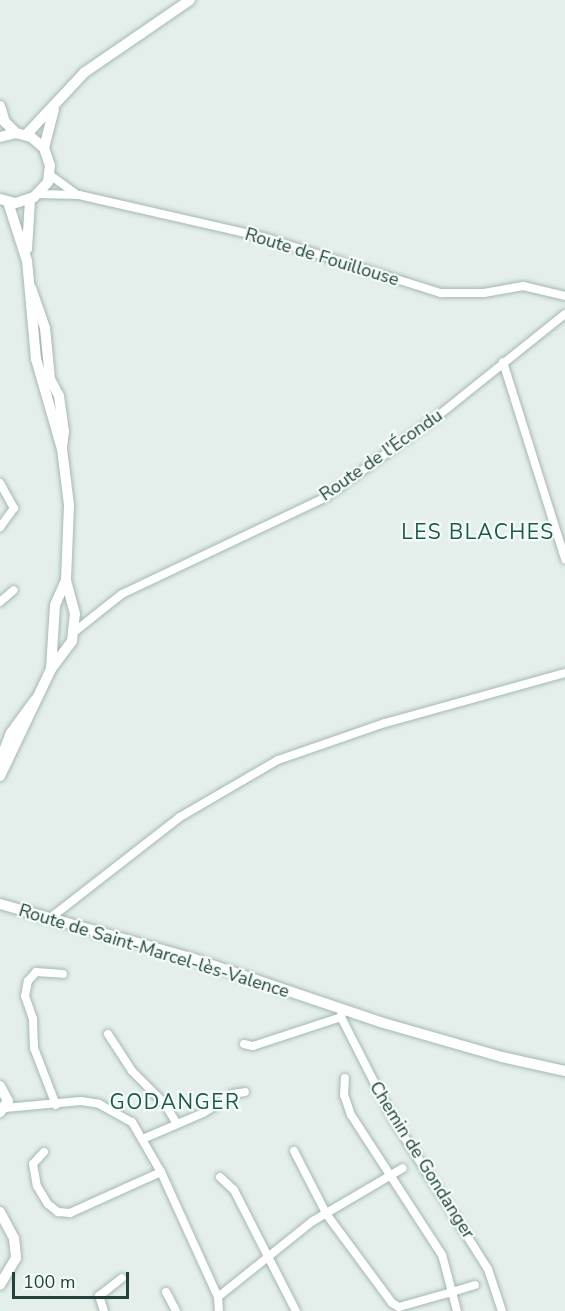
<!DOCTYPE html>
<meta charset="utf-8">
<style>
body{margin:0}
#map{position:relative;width:565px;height:1311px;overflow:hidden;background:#e4efeb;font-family:"Nunito Sans",sans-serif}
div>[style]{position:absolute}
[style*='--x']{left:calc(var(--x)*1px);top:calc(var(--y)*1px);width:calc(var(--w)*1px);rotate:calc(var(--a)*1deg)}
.roads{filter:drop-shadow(0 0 2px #a5b8b3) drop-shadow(0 0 2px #a5b8b3)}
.street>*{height:8px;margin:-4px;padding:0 4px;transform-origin:4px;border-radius:4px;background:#fff}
.secondary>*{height:10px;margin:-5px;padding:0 5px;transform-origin:5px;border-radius:5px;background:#fff}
span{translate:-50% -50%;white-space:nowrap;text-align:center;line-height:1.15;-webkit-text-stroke:4.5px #f5fbf8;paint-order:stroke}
.street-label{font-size:18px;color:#20443d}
.quarter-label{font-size:21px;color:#19594e;letter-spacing:1.5px}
.scale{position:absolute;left:12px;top:1272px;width:117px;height:27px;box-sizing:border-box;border:3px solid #20443d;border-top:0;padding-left:8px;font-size:18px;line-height:21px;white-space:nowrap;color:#20443d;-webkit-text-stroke:4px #f5fbf8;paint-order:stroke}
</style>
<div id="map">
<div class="roads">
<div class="street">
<div style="--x:50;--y:175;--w:31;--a:36"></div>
<div style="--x:39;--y:194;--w:40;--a:1.4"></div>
<div style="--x:79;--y:195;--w:189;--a:12.9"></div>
<div style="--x:263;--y:237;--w:187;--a:17.5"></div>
<div style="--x:441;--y:293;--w:43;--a:0"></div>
<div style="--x:484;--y:293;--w:40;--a:-10"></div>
<div style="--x:523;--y:286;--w:43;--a:13.4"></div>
<div style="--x:503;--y:362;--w:207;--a:72.5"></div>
<div style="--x:0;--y:483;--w:29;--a:61"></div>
<div style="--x:14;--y:508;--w:24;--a:126"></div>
<div style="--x:0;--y:602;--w:18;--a:-41"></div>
<div style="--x:74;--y:632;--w:61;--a:-38.4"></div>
<div style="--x:122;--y:594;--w:226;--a:-25.4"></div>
<div style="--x:326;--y:497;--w:133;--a:-35.8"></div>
<div style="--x:434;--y:419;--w:168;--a:-38.7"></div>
<div style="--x:49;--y:919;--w:166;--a:-37.9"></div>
<div style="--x:180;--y:817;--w:113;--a:-30.2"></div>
<div style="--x:278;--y:760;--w:113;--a:-19.1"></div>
<div style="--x:385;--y:723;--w:187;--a:-15.5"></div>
<div style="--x:342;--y:1010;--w:7;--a:98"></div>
<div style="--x:341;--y:1017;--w:114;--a:63"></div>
<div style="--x:393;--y:1119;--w:178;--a:57.7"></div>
<div style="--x:488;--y:1269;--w:44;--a:71.6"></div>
<div style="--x:108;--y:1034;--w:44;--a:57"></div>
<div style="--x:132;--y:1071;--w:47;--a:45"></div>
<div style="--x:165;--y:1104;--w:23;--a:59"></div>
<div style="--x:244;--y:1044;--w:9;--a:13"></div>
<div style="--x:253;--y:1046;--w:93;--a:-18.2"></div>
<div style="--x:56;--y:1105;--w:61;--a:-111.1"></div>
<div style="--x:34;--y:1048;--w:29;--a:-92"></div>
<div style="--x:33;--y:1019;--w:24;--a:-109"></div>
<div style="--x:25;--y:996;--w:15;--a:-79"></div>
<div style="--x:28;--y:981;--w:12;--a:-48"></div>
<div style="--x:36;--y:972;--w:27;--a:4"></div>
<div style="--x:5;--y:1108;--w:76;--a:-5.3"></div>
<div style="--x:81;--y:1101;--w:18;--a:9"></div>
<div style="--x:99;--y:1104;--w:38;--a:29"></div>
<div style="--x:132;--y:1122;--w:58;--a:59.9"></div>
<div style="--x:161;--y:1172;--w:137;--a:65.5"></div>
<div style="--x:218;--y:1297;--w:14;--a:86"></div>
<div style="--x:145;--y:1138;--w:63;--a:-23.3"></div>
<div style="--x:203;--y:1113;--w:36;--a:-32"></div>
<div style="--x:233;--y:1094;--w:12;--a:-9"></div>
<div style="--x:294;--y:1151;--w:72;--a:62.7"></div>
<div style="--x:327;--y:1215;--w:109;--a:53.5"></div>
<div style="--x:392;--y:1303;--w:8;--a:30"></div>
<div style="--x:399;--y:1307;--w:55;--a:-15.8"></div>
<div style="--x:452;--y:1292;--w:38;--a:-105"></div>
<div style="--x:442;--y:1255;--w:167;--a:-123"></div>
<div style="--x:351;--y:1115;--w:21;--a:-109"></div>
<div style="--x:344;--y:1095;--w:17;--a:-87"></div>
<div style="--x:44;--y:1152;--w:16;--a:133"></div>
<div style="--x:33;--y:1164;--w:22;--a:80"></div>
<div style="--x:37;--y:1186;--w:21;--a:59"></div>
<div style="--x:48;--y:1204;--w:13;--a:39"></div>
<div style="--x:58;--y:1212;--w:12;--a:5"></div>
<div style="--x:70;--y:1213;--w:100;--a:-24.3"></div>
<div style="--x:220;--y:1177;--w:19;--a:43"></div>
<div style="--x:234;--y:1190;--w:136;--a:62.9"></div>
<div style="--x:166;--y:1292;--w:21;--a:62"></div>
<div style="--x:218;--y:1297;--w:122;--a:-38.7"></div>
<div style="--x:313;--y:1221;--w:104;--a:-30.5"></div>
<div style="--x:104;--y:1311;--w:16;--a:-108"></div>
<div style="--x:99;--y:1296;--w:29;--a:-38"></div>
<div style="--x:457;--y:1311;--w:20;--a:-105"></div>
<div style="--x:452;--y:1292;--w:24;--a:-17"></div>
</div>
<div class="secondary">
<div style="--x:0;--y:106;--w:17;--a:73"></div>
<div style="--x:5;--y:122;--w:16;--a:45"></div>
<div style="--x:26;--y:135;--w:86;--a:-46.9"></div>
<div style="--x:85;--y:72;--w:127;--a:-34.4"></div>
<div style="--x:0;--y:137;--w:16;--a:-14"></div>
<div style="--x:16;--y:133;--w:16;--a:15"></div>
<div style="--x:31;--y:137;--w:17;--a:40"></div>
<div style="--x:44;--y:148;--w:18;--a:71"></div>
<div style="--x:50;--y:165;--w:17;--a:97"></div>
<div style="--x:48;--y:182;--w:21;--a:133"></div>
<div style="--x:34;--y:197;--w:20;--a:162"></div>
<div style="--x:15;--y:203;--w:16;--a:-165"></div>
<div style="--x:44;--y:148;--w:40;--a:-75.6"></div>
<div style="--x:27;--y:249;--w:49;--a:-86.5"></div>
<div style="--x:31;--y:288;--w:42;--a:70.7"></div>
<div style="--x:45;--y:328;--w:51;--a:84.4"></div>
<div style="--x:50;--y:379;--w:19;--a:62"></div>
<div style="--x:59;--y:396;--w:35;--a:82"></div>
<div style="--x:64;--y:431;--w:16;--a:97"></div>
<div style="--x:51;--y:669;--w:64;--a:-86.4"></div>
<div style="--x:55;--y:605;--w:27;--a:-66"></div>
<div style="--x:0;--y:761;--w:30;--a:-69"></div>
<div style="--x:11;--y:733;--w:41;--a:-54"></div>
<div style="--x:0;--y:776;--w:119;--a:-64.5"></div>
<div style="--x:51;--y:669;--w:35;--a:-53"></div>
<div style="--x:72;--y:641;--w:27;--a:-84"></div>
<div style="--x:75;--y:614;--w:35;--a:-105"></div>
<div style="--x:66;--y:580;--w:75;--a:-87.7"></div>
<div style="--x:69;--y:505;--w:56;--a:-97.1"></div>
<div style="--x:62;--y:449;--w:94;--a:-106.1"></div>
<div style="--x:36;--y:359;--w:98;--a:-95.2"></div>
<div style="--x:27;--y:261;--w:62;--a:-107.9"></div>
<div style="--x:0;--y:904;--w:202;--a:15.8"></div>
<div style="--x:194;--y:959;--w:196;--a:18.7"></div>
<div style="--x:380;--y:1022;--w:127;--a:16"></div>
<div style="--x:502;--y:1057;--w:65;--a:12.5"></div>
<div style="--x:0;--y:1086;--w:17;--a:62"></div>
<div style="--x:8;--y:1101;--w:14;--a:126"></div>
<div style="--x:0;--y:1212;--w:30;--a:62"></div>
<div style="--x:14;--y:1238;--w:20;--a:84"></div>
<div style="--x:16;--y:1258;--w:31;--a:121"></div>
</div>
</div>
<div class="street-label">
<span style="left:322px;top:257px;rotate:17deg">Route de Fouillouse</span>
<span style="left:381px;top:455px;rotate:-35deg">Route de l'Écondu</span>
<span style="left:154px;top:951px;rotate:17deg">Route de Saint-Marcel-lès-Valence</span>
<span style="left:422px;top:1160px;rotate:58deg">Chemin de Gondanger</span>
</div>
<div class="quarter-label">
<span style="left:478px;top:532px">LES BLACHES</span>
<span style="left:175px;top:1102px">GODANGER</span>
</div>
<div class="scale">100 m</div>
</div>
